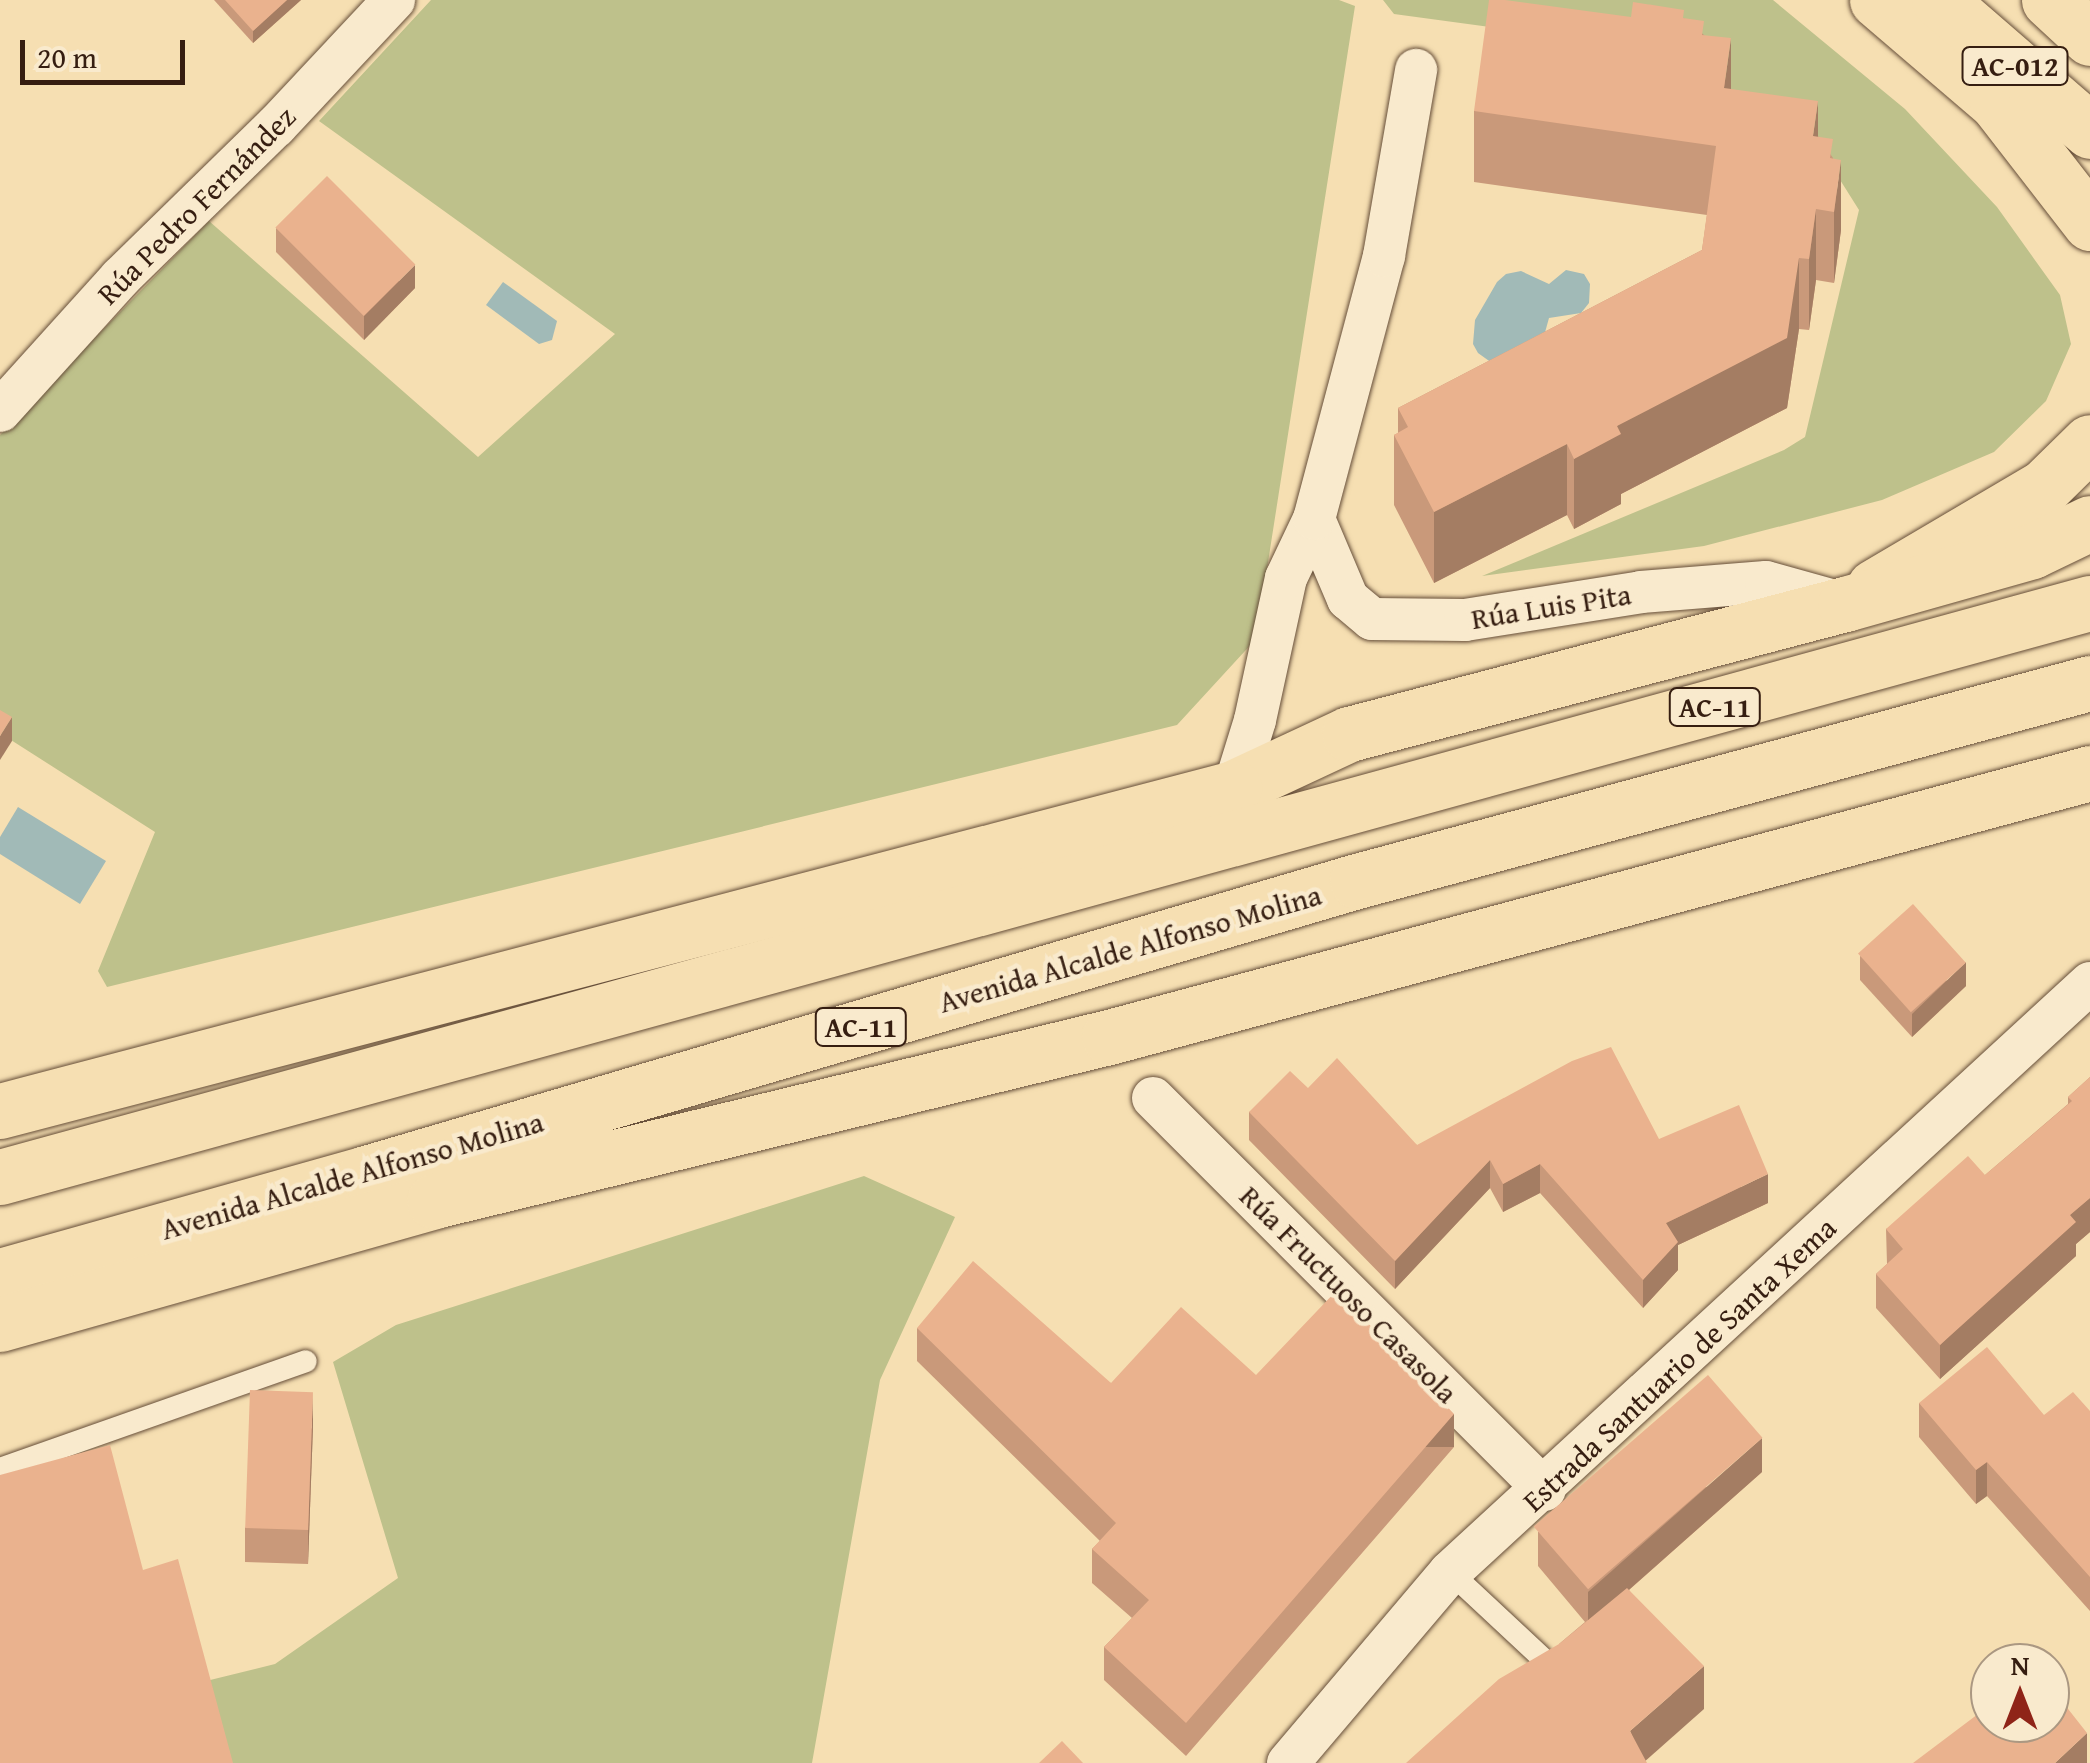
<!DOCTYPE html>
<meta charset="utf-8">
<style>
body{margin:0}
#map{position:relative;width:2090px;height:1763px;overflow:hidden;background:#f6dfb2;font-family:"Gentium Book Plus",serif}
div>[style]{position:absolute}
[style*='--x']{left:calc(var(--x)*1px);top:calc(var(--y)*1px);width:calc(var(--w)*1px);rotate:calc(var(--a)*1deg)}
.green>*{inset:0;background:#bec18b}
.water>*{inset:0;background:#a1bab7}
.roads{filter:drop-shadow(0 0 2px #664e39) drop-shadow(0 0 2px #664e39)}
.service>*{height:22px;margin:-11px;padding:0 11px;transform-origin:11px;border-radius:11px;background:#f9eacd}
.minor>*{height:42px;margin:-21px;padding:0 21px;transform-origin:21px;border-radius:21px;background:#f9eacd}
.primary>*{height:55px;margin:-27.5px;padding:0 27.5px;transform-origin:27.5px;border-radius:27.5px;background:#f6dfb2}
.trunk>*{height:55px;margin:-27.5px;padding:0 27.5px;transform-origin:27.5px;border-radius:27.5px;background:#f6dfb2}
.wall>*{inset:0;background:#c9997a}
.shaded-wall>*{inset:0;background:#a47d63;transform-origin:0 0}
.building>*{inset:0;background:#eab28e;transform-origin:0 0}
span{translate:-50% -50%;white-space:nowrap;text-align:center;line-height:1.15;-webkit-text-stroke:9px #f9eacd;paint-order:stroke}
.shield-label span{padding:2px 8px;background:#f9eacd;border:2px solid;border-radius:8px;-webkit-text-stroke-width:0}
.shield-label{font-size:28px;color:#361e11;font-weight:700}
.street-label{font-size:30px;color:#361e11}
.north{position:absolute;left:1970px;top:1643px;width:100px;height:100px;box-sizing:border-box;background:#f9eacd;border:2px solid #ab9882;border-radius:50%;rotate:0deg;font-size:28px;font-weight:700;line-height:40px;text-align:center;color:#361e11}
.north::after{content:'';display:block;margin:auto;width:35px;height:45px;background:#8f2418;clip-path:polygon(50% 0,100% 100%,50% 72%,0 100%)}
.scale{position:absolute;left:20px;top:40px;width:165px;height:45px;box-sizing:border-box;border:5px solid #361e11;border-top:0;padding-left:12px;font-size:30px;line-height:35px;white-space:nowrap;color:#361e11;-webkit-text-stroke:8px #f9eacd;paint-order:stroke}
</style>
<div id="map">
<div class="green">
<div style="clip-path:polygon(431px 0,1339px 0,1355px 6px,1256px 639px,1177px 725px,107px 987px,98px 971px,155px 832px,0 733px,0 435px,209px 221px,478px 457px,615px 334px,319px 121px)"></div>
<div style="clip-path:polygon(1383px 0,1773px 0,1905px 109px,1997px 207px,2060px 295px,2071px 344px,2046px 401px,1994px 452px,1882px 500px,1704px 546px,1482px 576px,1784px 450px,1805px 437px,1859px 210px,1825px 156px,1490px 27px,1394px 14px)"></div>
<div style="clip-path:polygon(864px 1176px,955px 1217px,880px 1380px,812px 1763px,224px 1763px,202px 1682px,275px 1664px,398px 1578px,333px 1362px,396px 1325px)"></div>
</div>
<div class="water">
<div style="clip-path:polygon(1566px 270px,1584px 274px,1590px 284px,1589px 303px,1581px 313px,1549px 318px,1544px 336px,1492px 363px,1478px 353px,1473px 344px,1475px 320px,1497px 282px,1506px 274px,1521px 271px,1549px 284px)"></div>
<div style="clip-path:polygon(503px 282px,557px 321px,552px 340px,539px 344px,486px 305px)"></div>
<div style="clip-path:polygon(18px 807px,106px 861px,80px 904px,0 854px,0 837px)"></div>
</div>
<div class="roads">
<div class="service">
<div style="--x:0;--y:1469;--w:324;--a:-19.4"></div>
<div style="--x:1450;--y:1572;--w:125;--a:43"></div>
</div>
<div class="minor">
<div style="--x:0;--y:411;--w:179;--a:-47.9"></div>
<div style="--x:120;--y:278;--w:218;--a:-44.3"></div>
<div style="--x:276;--y:126;--w:173;--a:-46.9"></div>
<div style="--x:1314;--y:519;--w:87;--a:67"></div>
<div style="--x:1348;--y:599;--w:31;--a:40"></div>
<div style="--x:1372;--y:619;--w:93;--a:0.6"></div>
<div style="--x:1465;--y:620;--w:178;--a:-9"></div>
<div style="--x:1641;--y:592;--w:125;--a:-4.6"></div>
<div style="--x:1766;--y:582;--w:82;--a:15.6"></div>
<div style="--x:1234;--y:788;--w:71;--a:-72.8"></div>
<div style="--x:1255;--y:720;--w:145;--a:-77.7"></div>
<div style="--x:1286;--y:578;--w:65;--a:-64.6"></div>
<div style="--x:1314;--y:519;--w:272;--a:-75.1"></div>
<div style="--x:1384;--y:256;--w:189;--a:-80.2"></div>
<div style="--x:1153;--y:1098;--w:554;--a:45"></div>
<div style="--x:1288;--y:1763;--w:250;--a:-49.7"></div>
<div style="--x:1450;--y:1572;--w:870;--a:-42.62"></div>
</div>
<div class="primary">
<div style="--x:1877;--y:0;--w:158;--a:40.6"></div>
<div style="--x:1997;--y:103;--w:152;--a:52.2"></div>
<div style="--x:1939;--y:0;--w:200;--a:40.9"></div>
<div style="--x:2049;--y:0;--w:56;--a:42.8"></div>
<div style="--x:1874;--y:587;--w:197;--a:-30.5"></div>
<div style="--x:2044;--y:487;--w:64;--a:-44.4"></div>
</div>
<div class="trunk">
<div style="--x:1203;--y:802;--w:161;--a:-25"></div>
<div style="--x:1349;--y:734;--w:513;--a:-14.69"></div>
<div style="--x:1845;--y:604;--w:194;--a:-15.8"></div>
<div style="--x:2032;--y:551;--w:64;--a:-25.8"></div>
<div style="--x:0;--y:1111;--w:1276;--a:-14.67"></div>
<div style="--x:0;--y:1177;--w:2167;--a:-15.36"></div>
<div style="--x:0;--y:1276;--w:380;--a:-15.7"></div>
<div style="--x:366;--y:1173;--w:1033;--a:-16.42"></div>
<div style="--x:1357;--y:881;--w:759;--a:-15.12"></div>
<div style="--x:0;--y:1324;--w:451;--a:-15.8"></div>
<div style="--x:434;--y:1201;--w:695;--a:-13.66"></div>
<div style="--x:1109;--y:1037;--w:1016;--a:-15.06"></div>
</div>
</div>
<div class="wall">
<div style="clip-path:polygon(214px 0,301px 0,253px 43px)"></div>
<div style="clip-path:polygon(1631px 17px,1684px 18px,1704px 35px,1731px 89px,1818px 136px,1833px 158px,1841px 230px,1834px 283px,1816px 280px,1809px 330px,1799px 329px,1787px 408px,1621px 494px,1621px 504px,1574px 529px,1567px 515px,1434px 583px,1394px 505px,1394px 435px,1398px 433px,1398px 408px,1702px 250px,1707px 215px,1474px 182px,1474px 111px)"></div>
<div style="clip-path:polygon(276px 228px,415px 288px,364px 340px,276px 252px)"></div>
<div style="clip-path:polygon(1860px 956px,1966px 986px,1912px 1037px,1860px 980px)"></div>
<div style="clip-path:polygon(2090px 1077px,2090px 1232px,2076px 1244px,2076px 1256px,1940px 1379px,1876px 1308px,1876px 1274px,1887px 1264px,1886px 1229px,1985px 1175px,2068px 1104px,2068px 1097px)"></div>
<div style="clip-path:polygon(1308px 1088px,1417px 1145px,1659px 1139px,1768px 1203px,1678px 1245px,1678px 1270px,1643px 1308px,1540px 1193px,1503px 1212px,1490px 1188px,1395px 1289px,1249px 1140px,1249px 1112px)"></div>
<div style="clip-path:polygon(917px 1328px,1111px 1383px,1256px 1375px,1454px 1447px,1186px 1756px,1104px 1680px,1104px 1647px,1132px 1618px,1092px 1583px,1092px 1549px,1100px 1541px,917px 1361px)"></div>
<div style="clip-path:polygon(1919px 1403px,2044px 1415px,2090px 1411px,2090px 1611px,1987px 1496px,1976px 1504px,1919px 1437px)"></div>
<div style="clip-path:polygon(313px 1426px,308px 1564px,245px 1562px,245px 1528px)"></div>
<div style="clip-path:polygon(1762px 1472px,1629px 1590px,1704px 1709px,1559px 1644px,1585px 1622px,1538px 1566px,1538px 1532px)"></div>
</div>
<div class="shaded-wall">
<div style="clip-path:polygon(287px 0,301px 0,253px 43px,253px 31px)"></div>
<div style="clip-path:polygon(1731px 38px,1731px 109px,1724px 88px)"></div>
<div style="clip-path:polygon(1818px 101px,1818px 172px,1813px 136px)"></div>
<div style="clip-path:polygon(1841px 160px,1841px 230px,1834px 283px,1834px 212px)"></div>
<div style="clip-path:polygon(1816px 209px,1816px 280px,1809px 330px,1809px 259px)"></div>
<div style="clip-path:polygon(1799px 258px,1799px 329px,1787px 408px,1621px 494px,1621px 504px,1574px 529px,1574px 459px,1617px 426px)"></div>
<div style="clip-path:polygon(415px 265px,415px 288px,364px 340px,364px 316px)"></div>
<div style="clip-path:polygon(1567px 444px,1567px 515px,1434px 583px,1434px 512px)"></div>
<div style="clip-path:polygon(12px 717px,12px 741px,0 760px,0 736px)"></div>
<div style="clip-path:polygon(1966px 962px,1966px 986px,1912px 1037px,1912px 1014px)"></div>
<div style="clip-path:polygon(1490px 1160px,1490px 1188px,1395px 1289px,1395px 1261px)"></div>
<div style="clip-path:polygon(1540px 1164px,1540px 1193px,1503px 1212px,1503px 1184px)"></div>
<div style="clip-path:polygon(1768px 1174px,1768px 1203px,1678px 1245px,1678px 1270px,1643px 1308px,1643px 1280px,1666px 1223px)"></div>
<div style="clip-path:polygon(2090px 1198px,2090px 1232px,2076px 1244px,2076px 1256px,1940px 1379px,1940px 1345px,2070px 1215px)"></div>
<div style="clip-path:polygon(313px 1392px,313px 1426px,308px 1564px,308px 1530px)"></div>
<div style="left:1454px;top:1414px;width:33px;height:409px;rotate:90deg"></div>
<div style="clip-path:polygon(1762px 1438px,1762px 1472px,1588px 1626px,1588px 1592px)"></div>
<div style="clip-path:polygon(1987px 1462px,1987px 1496px,1976px 1504px,1976px 1470px)"></div>
<div style="clip-path:polygon(1704px 1666px,1704px 1709px,1643px 1763px,1630px 1731px)"></div>
<div style="clip-path:polygon(2087px 1733px,2087px 1763px,2055px 1763px)"></div>
</div>
<div class="building">
<div style="clip-path:polygon(225px 0,287px 0,253px 31px)"></div>
<div style="clip-path:polygon(1489px 0,1505px 0,1631px 17px,1633px 2px,1684px 10px,1683px 18px,1704px 21px,1702px 35px,1731px 38px,1724px 88px,1818px 101px,1813px 136px,1833px 139px,1830px 158px,1841px 160px,1834px 212px,1816px 209px,1809px 259px,1799px 258px,1787px 338px,1617px 426px,1621px 434px,1574px 459px,1567px 444px,1434px 512px,1394px 435px,1408px 427px,1398px 408px,1702px 250px,1716px 146px,1474px 111px)"></div>
<div style="left:327px;top:176px;width:125px;height:73px;rotate:45deg"></div>
<div style="clip-path:polygon(0 710px,12px 717px,0 736px)"></div>
<div style="left:1913px;top:904px;width:79px;height:74px;rotate:48deg"></div>
<div style="clip-path:polygon(1611px 1047px,1659px 1139px,1739px 1105px,1768px 1174px,1666px 1223px,1678px 1242px,1643px 1280px,1540px 1164px,1503px 1184px,1490px 1160px,1395px 1261px,1249px 1112px,1290px 1071px,1308px 1088px,1337px 1058px,1417px 1145px,1572px 1061px)"></div>
<div style="clip-path:polygon(2090px 1077px,2090px 1198px,2070px 1215px,2076px 1222px,1940px 1345px,1876px 1274px,1903px 1249px,1886px 1229px,1968px 1156px,1985px 1175px,2072px 1101px,2068px 1097px)"></div>
<div style="clip-path:polygon(973px 1261px,1111px 1383px,1181px 1307px,1256px 1375px,1337px 1290px,1454px 1414px,1186px 1723px,1104px 1647px,1149px 1600px,1092px 1549px,1116px 1523px,917px 1328px)"></div>
<div style="clip-path:polygon(1987px 1347px,2044px 1415px,2073px 1392px,2090px 1411px,2090px 1577px,1987px 1462px,1976px 1470px,1919px 1403px)"></div>
<div style="left:1708px;top:1375px;width:83px;height:231px;rotate:49deg"></div>
<div style="left:250px;top:1390px;width:63px;height:138px;rotate:2deg"></div>
<div style="clip-path:polygon(110px 1445px,143px 1570px,178px 1559px,233px 1763px,0 1763px,0 1475px)"></div>
<div style="clip-path:polygon(1627px 1588px,1704px 1666px,1630px 1731px,1647px 1763px,1406px 1763px,1499px 1679px,1559px 1644px)"></div>
<div style="clip-path:polygon(2050px 1686px,2087px 1733px,2055px 1763px,1913px 1763px,1990px 1705px,1990px 1723px,2050px 1723px)"></div>
<div style="clip-path:polygon(1062px 1741px,1083px 1763px,1039px 1763px)"></div>
</div>
<div class="shield-label">
<span style="left:2015px;top:66px">AC-012</span>
<span style="left:1715px;top:707px">AC-11</span>
<span style="left:861px;top:1027px">AC-11</span>
</div>
<div class="street-label">
<span style="left:196px;top:205px;rotate:-45deg">Rúa Pedro Fernández</span>
<span style="left:1551px;top:606px;rotate:-9deg">Rúa Luis Pita</span>
<span style="left:1130px;top:948px;rotate:-16deg">Avenida Alcalde Alfonso Molina</span>
<span style="left:352px;top:1175px;rotate:-16deg">Avenida Alcalde Alfonso Molina</span>
<span style="left:1349px;top:1294px;rotate:45deg">Rúa Fructuoso Casasola</span>
<span style="left:1679px;top:1364px;rotate:-43deg">Estrada Santuario de Santa Xema</span>
</div>
<div class="north">N</div>
<div class="scale">20 m</div>
</div>
